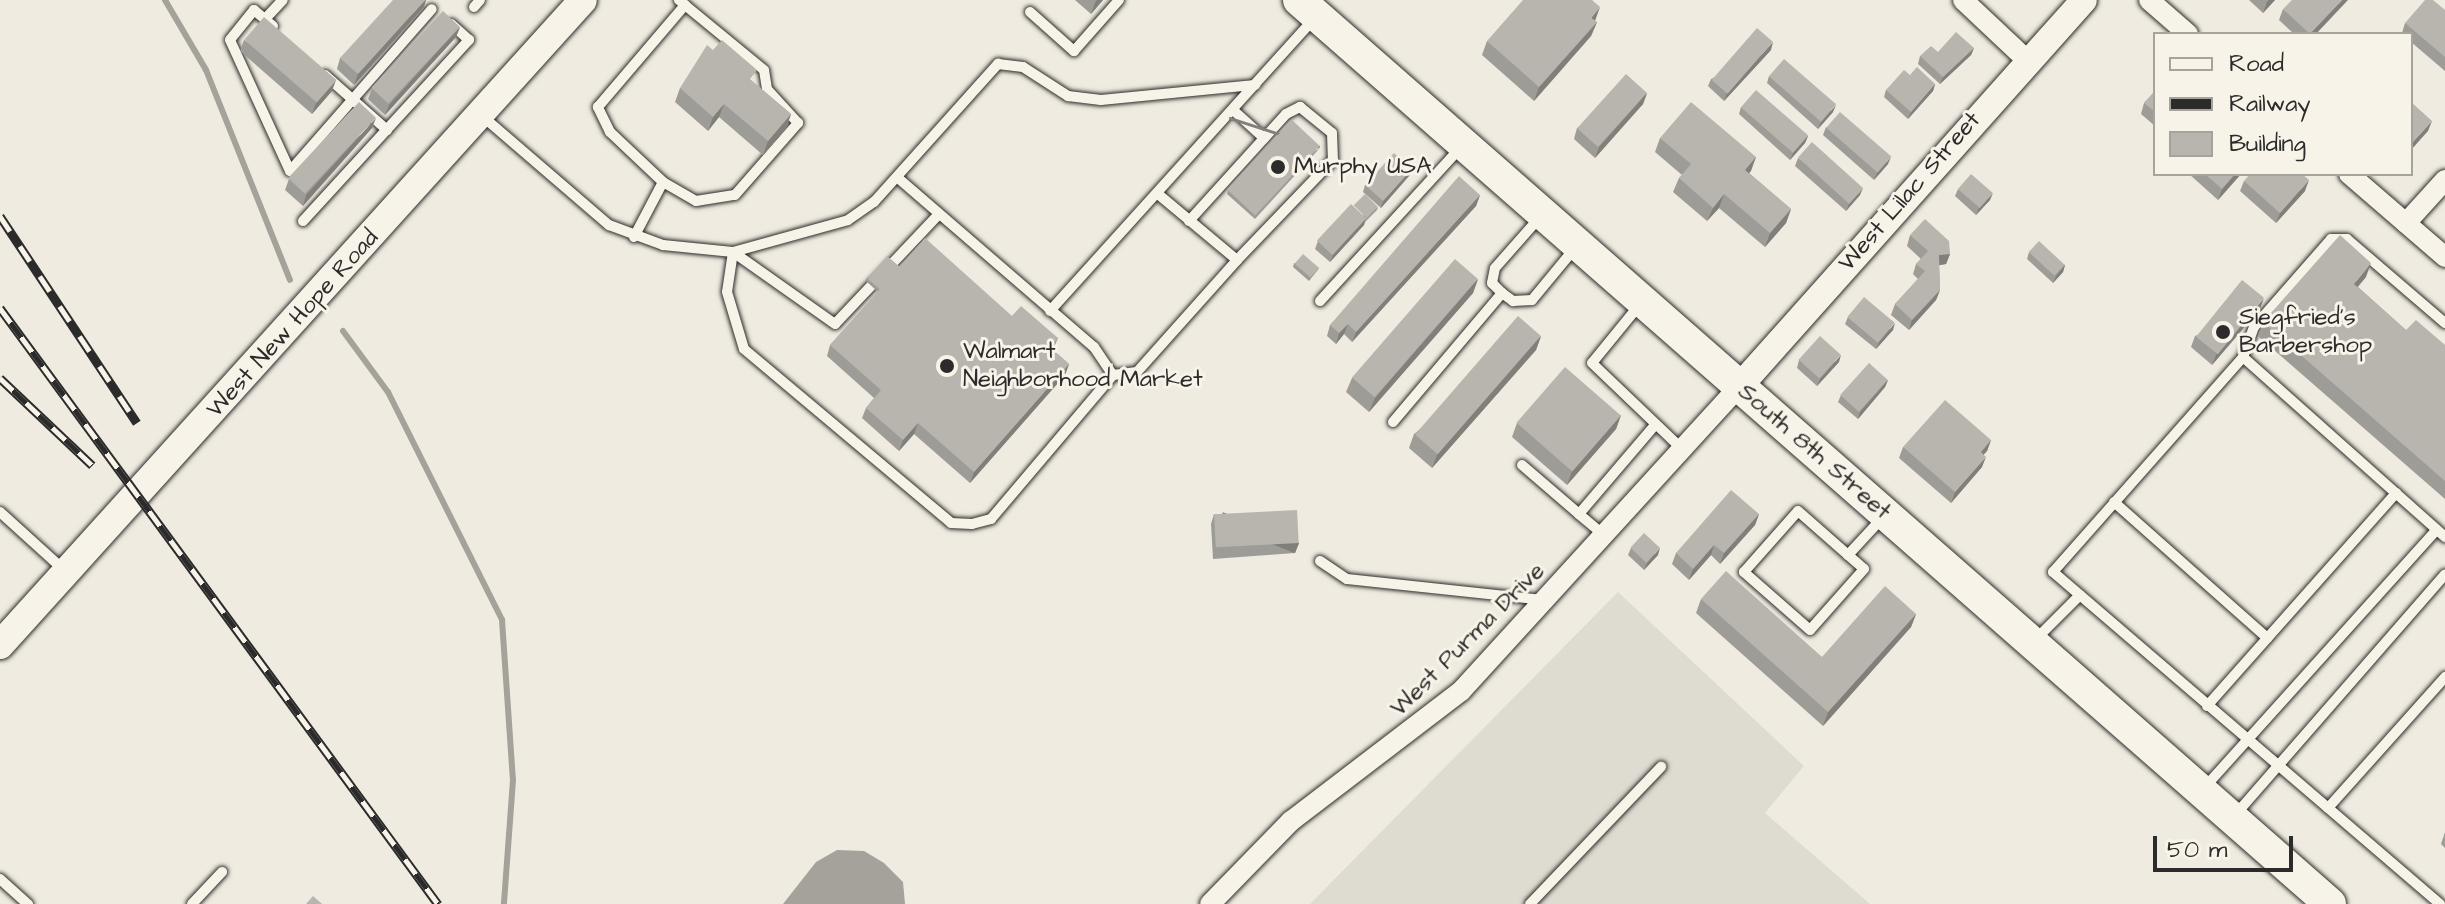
<!DOCTYPE html>
<meta charset="utf-8">
<style>
body{margin:0}
#map{position:relative;width:2445px;height:904px;overflow:hidden;background:#efebe0;font-family:"Architects Daughter",sans-serif}
div>[style]{position:absolute}
[style*='--x']{left:calc(var(--x)*1px);top:calc(var(--y)*1px);width:calc(var(--w)*1px);rotate:calc(var(--a)*1deg)}
.built>*{inset:0;background:#dedbd1}
.water>*{inset:0;background:#a4a29a}
.stream>*{height:6px;margin:-3px;padding:0 3px;transform-origin:3px;border-radius:3px;background:#a4a29a}
.roads{filter:drop-shadow(0 0 2px #2b2b2b) drop-shadow(0 0 2px #2b2b2b)}
.service>*{height:10px;margin:-5px;padding:0 5px;transform-origin:5px;border-radius:5px;background:#f7f3e8}
.minor>*{height:20px;margin:-10px;padding:0 10px;transform-origin:10px;border-radius:10px;background:#f7f3e8}
.tertiary>*{height:26px;margin:-13px;padding:0 13px;transform-origin:13px;border-radius:13px;background:#f7f3e8}
.secondary>*{height:28px;margin:-14px;padding:0 14px;transform-origin:14px;border-radius:14px;background:#f7f3e8}
.primary>*{height:32px;margin:-16px;padding:0 16px;transform-origin:16px;border-radius:16px;background:#f7f3e8}
.rail>*{height:9px;margin-top:-4.5px;transform-origin:0;background:repeating-linear-gradient(90deg,#f7f3e8 0 18px,#2b2b2b 0 36px);box-sizing:border-box;border-block:2px solid #2b2b2b}
.wall>*{inset:0;background:#9e9c96}
.shaded-wall>*{inset:0;background:#817f7a;transform-origin:0 0}
.building>*{inset:0;background:#b8b5ae;transform-origin:0 0}
.dots>*{width:22px;height:22px;translate:-50% -50%;box-sizing:border-box;border:4px solid #f7f3e8;border-radius:50%}
span{translate:-50% -50%;white-space:nowrap;text-align:center;line-height:1.15;-webkit-text-stroke:6px #f7f3e8;paint-order:stroke}
.poi-label{font-size:24px;color:#2b2b2b}
.left{translate:0 -50%;text-align:left}
.street-label{font-size:24px;color:#2b2b2b}
.legend{position:absolute;left:2153px;top:32px;width:260px;height:144px;box-sizing:border-box;background:#f7f3e8;border:2px solid #a5a39c;margin:0;padding:10px 14px;list-style:none;font-size:24px;color:#2b2b2b}
.legend li{display:flex;align-items:center;gap:16px;height:40px}
.legend b{width:40px;border:2px solid #a5a39c}
.scale{position:absolute;left:2153px;top:836px;width:140px;height:36px;box-sizing:border-box;border:4px solid #2b2b2b;border-top:0;padding-left:10px;font-size:24px;line-height:28px;white-space:nowrap;color:#2b2b2b;-webkit-text-stroke:6px #f7f3e8;paint-order:stroke}
</style>
<div id="map">
<div class="built">
<div style="clip-path:polygon(1618px 592px,1804px 766px,1765px 813px,1870px 904px,1310px 904px)"></div>
</div>
<div class="water">
<div style="clip-path:polygon(837px 850px,864px 851px,884px 863px,903px 882px,905px 904px,783px 904px,816px 862px)"></div>
</div>
<div class="stream">
<div style="--x:165;--y:0;--w:81;--a:59.6"></div>
<div style="--x:206;--y:70;--w:226;--a:68.2"></div>
<div style="--x:343;--y:331;--w:76;--a:53.6"></div>
<div style="--x:388;--y:392;--w:255;--a:63.4"></div>
<div style="--x:502;--y:620;--w:160;--a:86.1"></div>
<div style="--x:513;--y:780;--w:124;--a:94.2"></div>
</div>
<div class="roads">
<div class="service">
<div style="--x:474;--y:7;--w:9;--a:-49"></div>
<div style="--x:1030;--y:12;--w:59;--a:41.6"></div>
<div style="--x:1074;--y:51;--w:68;--a:-48.6"></div>
<div style="--x:265;--y:19;--w:26;--a:-47"></div>
<div style="--x:273;--y:26;--w:25;--a:-140"></div>
<div style="--x:254;--y:10;--w:38;--a:129"></div>
<div style="--x:230;--y:40;--w:144;--a:65.4"></div>
<div style="--x:290;--y:171;--w:215;--a:-48.8"></div>
<div style="--x:325;--y:75;--w:83;--a:41.6"></div>
<div style="--x:1233;--y:110;--w:42;--a:42.1"></div>
<div style="--x:481;--y:115;--w:169;--a:40.7"></div>
<div style="--x:609;--y:225;--w:58;--a:20.3"></div>
<div style="--x:663;--y:245;--w:70;--a:5.7"></div>
<div style="--x:733;--y:252;--w:119;--a:-15.5"></div>
<div style="--x:848;--y:220;--w:32;--a:-35"></div>
<div style="--x:874;--y:202;--w:186;--a:-48.1"></div>
<div style="--x:998;--y:64;--w:25;--a:7"></div>
<div style="--x:1023;--y:67;--w:54;--a:32.8"></div>
<div style="--x:1068;--y:96;--w:33;--a:7"></div>
<div style="--x:1101;--y:100;--w:155;--a:-5.6"></div>
<div style="--x:898;--y:178;--w:259;--a:40.8"></div>
<div style="--x:1094;--y:347;--w:34;--a:56"></div>
<div style="--x:663;--y:182;--w:38;--a:30"></div>
<div style="--x:696;--y:201;--w:39;--a:-9"></div>
<div style="--x:735;--y:195;--w:96;--a:-48.8"></div>
<div style="--x:798;--y:123;--w:46;--a:-132.4"></div>
<div style="--x:767;--y:89;--w:19;--a:-99"></div>
<div style="--x:764;--y:70;--w:102;--a:-140.6"></div>
<div style="--x:939;--y:214;--w:151;--a:133.4"></div>
<div style="--x:835;--y:324;--w:125;--a:-144.8"></div>
<div style="--x:733;--y:252;--w:40;--a:98.5"></div>
<div style="--x:727;--y:292;--w:59;--a:73.4"></div>
<div style="--x:744;--y:349;--w:270;--a:40"></div>
<div style="--x:951;--y:523;--w:21;--a:3"></div>
<div style="--x:972;--y:524;--w:20;--a:-15"></div>
<div style="--x:991;--y:519;--w:189;--a:-49.7"></div>
<div style="--x:1113;--y:375;--w:24;--a:-7"></div>
<div style="--x:1137;--y:372;--w:150;--a:-48.2"></div>
<div style="--x:1237;--y:260;--w:104;--a:-140.1"></div>
<div style="--x:303;--y:221;--w:246;--a:-47.5"></div>
<div style="--x:469;--y:40;--w:24;--a:-138"></div>
<div style="--x:1189;--y:221;--w:144;--a:-47.8"></div>
<div style="--x:1286;--y:114;--w:16;--a:-27"></div>
<div style="--x:1300;--y:107;--w:41;--a:39.1"></div>
<div style="--x:1332;--y:133;--w:27;--a:88"></div>
<div style="--x:1333;--y:160;--w:139;--a:133.8"></div>
<div style="--x:634;--y:237;--w:62;--a:-62.2"></div>
<div style="--x:663;--y:182;--w:73;--a:-136.7"></div>
<div style="--x:610;--y:132;--w:28;--a:-116"></div>
<div style="--x:598;--y:107;--w:134;--a:-49.5"></div>
<div style="--x:685;--y:5;--w:8;--a:-140"></div>
<div style="--x:1502;--y:293;--w:14;--a:-135"></div>
<div style="--x:1492;--y:283;--w:15;--a:-79"></div>
<div style="--x:1495;--y:268;--w:68;--a:-48.6"></div>
<div style="--x:1320;--y:301;--w:210;--a:-47.5"></div>
<div style="--x:1641;--y:303;--w:77;--a:129.2"></div>
<div style="--x:1592;--y:363;--w:124;--a:43.7"></div>
<div style="--x:1050;--y:311;--w:392;--a:-47.9"></div>
<div style="--x:2243;--y:357;--w:271;--a:41.7"></div>
<div style="--x:1393;--y:422;--w:169;--a:-49.8"></div>
<div style="--x:1502;--y:293;--w:14;--a:36"></div>
<div style="--x:1513;--y:301;--w:19;--a:-3"></div>
<div style="--x:1532;--y:300;--w:67;--a:-50.4"></div>
<div style="--x:1522;--y:465;--w:75;--a:40.7"></div>
<div style="--x:2114;--y:502;--w:205;--a:41.6"></div>
<div style="--x:0;--y:512;--w:86;--a:42.2"></div>
<div style="--x:1605;--y:536;--w:34;--a:-140"></div>
<div style="--x:1579;--y:514;--w:117;--a:-49.5"></div>
<div style="--x:1848;--y:555;--w:21;--a:41"></div>
<div style="--x:1864;--y:569;--w:81;--a:131.5"></div>
<div style="--x:1810;--y:630;--w:88;--a:-138.7"></div>
<div style="--x:1744;--y:572;--w:81;--a:-48.5"></div>
<div style="--x:1798;--y:511;--w:67;--a:41.3"></div>
<div style="--x:1848;--y:555;--w:53;--a:-47.3"></div>
<div style="--x:1320;--y:561;--w:32;--a:34"></div>
<div style="--x:1347;--y:579;--w:199;--a:6.1"></div>
<div style="--x:2036;--y:639;--w:62;--a:-45"></div>
<div style="--x:2207;--y:706;--w:285;--a:-48.4"></div>
<div style="--x:2205;--y:787;--w:346;--a:-48"></div>
<div style="--x:2328;--y:808;--w:176;--a:-48.2"></div>
<div style="--x:2236;--y:814;--w:318;--a:-48.9"></div>
<div style="--x:0;--y:879;--w:38;--a:42"></div>
<div style="--x:192;--y:904;--w:44;--a:-46.8"></div>
<div style="--x:1530;--y:904;--w:190;--a:-46.3"></div>
<div style="--x:2440;--y:904;--w:510;--a:-139.37"></div>
<div style="--x:2053;--y:572;--w:287;--a:-48.5"></div>
<div style="--x:2243;--y:357;--w:32;--a:-70"></div>
<div style="--x:2254;--y:327;--w:117;--a:-48.8"></div>
<div style="--x:2331;--y:239;--w:16;--a:0"></div>
<div style="--x:2347;--y:239;--w:129;--a:40.6"></div>
</div>
<div class="minor">
<div style="--x:1963;--y:0;--w:88;--a:43.2"></div>
<div style="--x:2149;--y:0;--w:52;--a:41.1"></div>
<div style="--x:2349;--y:174;--w:127;--a:40.8"></div>
<div style="--x:2406;--y:223;--w:58;--a:-47.8"></div>
<div style="--x:1210;--y:904;--w:116;--a:-45.7"></div>
<div style="--x:1291;--y:821;--w:214;--a:-37.4"></div>
<div style="--x:1461;--y:691;--w:412;--a:-47.6"></div>
</div>
<div class="tertiary">
<div style="--x:1739;--y:387;--w:518;--a:-48.28"></div>
</div>
<div class="secondary">
<div style="--x:0;--y:645;--w:869;--a:-47.89"></div>
</div>
<div class="primary">
<div style="--x:1299;--y:0;--w:1371;--a:41.24"></div>
</div>
</div>
<div class="rail">
<div style="--x:0;--y:216;--w:248;--a:56.5"></div>
<div style="--x:0;--y:308;--w:740;--a:53.69"></div>
<div style="--x:0;--y:378;--w:127;--a:43.4"></div>
</div>
<div class="wall">
<div style="clip-path:polygon(1075px 0,1103px 0,1091px 14px)"></div>
<div style="clip-path:polygon(2249px 0,2275px 0,2263px 13px)"></div>
<div style="clip-path:polygon(424px 7px,354px 85px,337px 69px,340px 58px)"></div>
<div style="clip-path:polygon(2283px 9px,2316px 34px,2294px 34px,2279px 20px)"></div>
<div style="clip-path:polygon(2445px 10px,2445px 71px,2411px 42px,2411px 34px,2402px 33px,2405px 23px)"></div>
<div style="clip-path:polygon(1595px 21px,1597px 22px,1591px 36px,1534px 101px,1482px 55px,1487px 41px)"></div>
<div style="clip-path:polygon(460px 27px,456px 37px,385px 115px,368px 99px,372px 89px)"></div>
<div style="clip-path:polygon(244px 40px,332px 91px,312px 114px,240px 51px)"></div>
<div style="clip-path:polygon(1974px 48px,1971px 55px,1940px 84px,1918px 64px,1920px 56px)"></div>
<div style="clip-path:polygon(1771px 50px,1724px 101px,1708px 86px,1711px 79px)"></div>
<div style="clip-path:polygon(1910px 75px,1935px 84px,1933px 91px,1908px 119px,1884px 97px,1886px 90px)"></div>
<div style="clip-path:polygon(1769px 76px,1833px 112px,1818px 129px,1767px 83px)"></div>
<div style="clip-path:polygon(753px 82px,791px 114px,786px 128px,763px 155px,719px 117px,708px 131px,675px 102px,680px 88px)"></div>
<div style="clip-path:polygon(2155px 91px,2155px 126px,2141px 114px,2144px 103px)"></div>
<div style="clip-path:polygon(1647px 93px,1643px 104px,1595px 158px,1574px 139px,1577px 128px)"></div>
<div style="clip-path:polygon(1741px 107px,1808px 136px,1805px 143px,1790px 160px,1739px 114px)"></div>
<div style="clip-path:polygon(1826px 127px,1888px 164px,1874px 180px,1823px 135px)"></div>
<div style="clip-path:polygon(372px 128px,303px 206px,285px 190px,289px 179px)"></div>
<div style="clip-path:polygon(1660px 138px,1756px 157px,1749px 173px,1791px 209px,1786px 223px,1765px 247px,1719px 208px,1707px 221px,1673px 192px,1679px 178px,1682px 175px,1655px 152px)"></div>
<div style="clip-path:polygon(1319px 149px,1255px 219px,1227px 194px,1228px 190px)"></div>
<div style="clip-path:polygon(1798px 158px,1860px 195px,1846px 211px,1795px 166px)"></div>
<div style="clip-path:polygon(1412px 169px,1409px 176px,1381px 208px,1363px 192px,1365px 185px)"></div>
<div style="clip-path:polygon(2189px 174px,2241px 174px,2218px 200px)"></div>
<div style="clip-path:polygon(2244px 181px,2305px 191px,2276px 223px,2240px 191px)"></div>
<div style="clip-path:polygon(1958px 189px,1990px 200px,1976px 215px,1955px 196px)"></div>
<div style="clip-path:polygon(1480px 195px,1476px 206px,1352px 342px,1344px 334px,1336px 344px,1327px 336px,1330px 325px)"></div>
<div style="clip-path:polygon(1378px 207px,1377px 210px,1365px 222px,1364px 225px,1330px 262px,1315px 249px,1318px 241px)"></div>
<div style="clip-path:polygon(1910px 235px,1950px 254px,1946px 264px,1939px 265px,1940px 290px,1936px 300px,1909px 330px,1891px 315px,1895px 304px,1918px 279px,1913px 274px,1916px 264px,1921px 259px,1907px 246px)"></div>
<div style="clip-path:polygon(2029px 252px,2065px 265px,2063px 272px,2053px 283px,2027px 259px)"></div>
<div style="clip-path:polygon(1294px 263px,1319px 268px,1317px 271px,1309px 281px,1293px 267px)"></div>
<div style="clip-path:polygon(900px 267px,1012px 316px,1058px 338px,1053px 350px,1069px 364px,1065px 375px,970px 483px,914px 434px,899px 451px,862px 418px,866px 408px,874px 398px,827px 356px,830px 345px,878px 292px,866px 281px,867px 278px)"></div>
<div style="clip-path:polygon(2366px 277px,2358px 287px,2406px 330px,2445px 345px,2445px 499px,2258px 336px,2263px 322px)"></div>
<div style="clip-path:polygon(1478px 279px,1473px 293px,1369px 412px,1346px 392px,1352px 378px)"></div>
<div style="clip-path:polygon(2260px 309px,2212px 365px,2191px 347px,2195px 336px)"></div>
<div style="clip-path:polygon(1848px 317px,1893px 330px,1876px 349px,1845px 324px)"></div>
<div style="clip-path:polygon(1541px 336px,1536px 350px,1432px 468px,1409px 448px,1414px 434px)"></div>
<div style="clip-path:polygon(1799px 360px,1839px 362px,1817px 386px,1797px 368px)"></div>
<div style="clip-path:polygon(1888px 380px,1885px 387px,1858px 419px,1838px 402px,1841px 395px)"></div>
<div style="clip-path:polygon(1621px 415px,1616px 429px,1567px 485px,1512px 437px,1517px 423px)"></div>
<div style="clip-path:polygon(1991px 440px,1987px 451px,1984px 454px,1982px 467px,1951px 503px,1899px 458px,1903px 447px)"></div>
<div style="clip-path:polygon(1214px 514px,1299px 543px,1295px 553px,1213px 559px,1211px 524px)"></div>
<div style="clip-path:polygon(1759px 514px,1755px 525px,1720px 564px,1711px 555px,1689px 580px,1672px 564px,1676px 553px)"></div>
<div style="clip-path:polygon(1631px 548px,1658px 555px,1644px 570px,1628px 555px)"></div>
<div style="clip-path:polygon(1701px 599px,1822px 657px,1916px 614px,1911px 627px,1823px 726px,1696px 613px)"></div>
<div style="clip-path:polygon(2445px 832px,2445px 848px,2441px 844px)"></div>
</div>
<div class="shaded-wall">
<div style="clip-path:polygon(425px 0,426px 0,424px 7px,354px 85px,358px 74px)"></div>
<div style="clip-path:polygon(1097px 0,1103px 0,1091px 14px,1095px 3px)"></div>
<div style="clip-path:polygon(2269px 0,2275px 0,2263px 13px,2267px 2px)"></div>
<div style="clip-path:polygon(2342px 0,2348px 0,2316px 34px,2309px 34px)"></div>
<div style="clip-path:polygon(1600px 7px,1595px 21px,1591px 18px)"></div>
<div style="clip-path:polygon(1597px 22px,1591px 36px,1534px 101px,1539px 87px)"></div>
<div style="clip-path:polygon(460px 27px,456px 37px,385px 115px,389px 105px)"></div>
<div style="clip-path:polygon(1773px 42px,1771px 50px,1724px 101px,1727px 93px)"></div>
<div style="clip-path:polygon(1974px 48px,1971px 55px,1940px 84px,1943px 77px)"></div>
<div style="clip-path:polygon(336px 80px,332px 91px,312px 114px,316px 103px)"></div>
<div style="clip-path:polygon(1935px 84px,1933px 91px,1908px 119px,1911px 112px)"></div>
<div style="clip-path:polygon(1647px 93px,1643px 104px,1595px 158px,1599px 147px)"></div>
<div style="clip-path:polygon(724px 104px,719px 117px,708px 131px,713px 117px)"></div>
<div style="clip-path:polygon(1836px 105px,1833px 112px,1818px 129px,1821px 122px)"></div>
<div style="clip-path:polygon(791px 114px,786px 128px,763px 155px,768px 141px)"></div>
<div style="clip-path:polygon(376px 118px,372px 128px,303px 206px,306px 195px)"></div>
<div style="clip-path:polygon(2432px 121px,2428px 131px,2411px 150px,2411px 144px)"></div>
<div style="clip-path:polygon(1808px 136px,1805px 143px,1790px 160px,1793px 153px)"></div>
<div style="left:1320px;top:146px;width:3px;height:95px;rotate:108deg"></div>
<div style="clip-path:polygon(1756px 157px,1751px 171px,1740px 184px,1745px 170px)"></div>
<div style="clip-path:polygon(1891px 157px,1888px 164px,1874px 180px,1877px 173px)"></div>
<div style="clip-path:polygon(1412px 169px,1409px 176px,1381px 208px,1383px 201px)"></div>
<div style="clip-path:polygon(2235px 174px,2241px 174px,2218px 200px,2222px 189px)"></div>
<div style="clip-path:polygon(2309px 180px,2305px 191px,2276px 223px,2280px 213px)"></div>
<div style="clip-path:polygon(1863px 188px,1860px 195px,1846px 211px,1849px 204px)"></div>
<div style="clip-path:polygon(1993px 193px,1990px 200px,1976px 215px,1979px 208px)"></div>
<div style="clip-path:polygon(1724px 194px,1719px 208px,1707px 221px,1713px 208px)"></div>
<div style="clip-path:polygon(1480px 195px,1476px 206px,1352px 342px,1356px 332px)"></div>
<div style="clip-path:polygon(1791px 209px,1786px 223px,1765px 247px,1770px 233px)"></div>
<div style="clip-path:polygon(1366px 218px,1364px 225px,1330px 262px,1333px 255px)"></div>
<div style="clip-path:polygon(1950px 254px,1946px 264px,1935px 266px,1939px 255px)"></div>
<div style="clip-path:polygon(2371px 263px,2366px 277px,2348px 297px,2354px 284px)"></div>
<div style="clip-path:polygon(2065px 265px,2063px 272px,2053px 283px,2056px 276px)"></div>
<div style="clip-path:polygon(1478px 279px,1473px 293px,1369px 412px,1375px 398px)"></div>
<div style="clip-path:polygon(1940px 290px,1936px 300px,1909px 330px,1912px 320px)"></div>
<div style="clip-path:polygon(2264px 298px,2260px 309px,2212px 365px,2216px 355px)"></div>
<div style="clip-path:polygon(1895px 323px,1893px 330px,1876px 349px,1879px 342px)"></div>
<div style="clip-path:polygon(1348px 324px,1344px 334px,1336px 344px,1339px 333px)"></div>
<div style="clip-path:polygon(1541px 336px,1536px 350px,1432px 468px,1437px 455px)"></div>
<div style="clip-path:polygon(1841px 355px,1839px 362px,1817px 386px,1820px 379px)"></div>
<div style="clip-path:polygon(1069px 364px,1065px 375px,970px 483px,974px 472px)"></div>
<div style="clip-path:polygon(1888px 380px,1885px 387px,1858px 419px,1860px 412px)"></div>
<div style="clip-path:polygon(1621px 415px,1616px 429px,1567px 485px,1572px 471px)"></div>
<div style="clip-path:polygon(918px 423px,914px 434px,899px 451px,903px 440px)"></div>
<div style="clip-path:polygon(1991px 440px,1987px 451px,1977px 462px,1981px 452px)"></div>
<div style="clip-path:polygon(1986px 457px,1982px 467px,1951px 503px,1955px 492px)"></div>
<div style="clip-path:polygon(1759px 514px,1755px 525px,1720px 564px,1724px 553px)"></div>
<div style="left:1299px;top:543px;width:11px;height:82px;rotate:112deg"></div>
<div style="clip-path:polygon(1714px 545px,1711px 555px,1689px 580px,1693px 569px)"></div>
<div style="clip-path:polygon(1660px 548px,1658px 555px,1644px 570px,1647px 563px)"></div>
<div style="clip-path:polygon(1916px 614px,1911px 627px,1823px 726px,1828px 712px)"></div>
</div>
<div class="building">
<div style="clip-path:polygon(393px 0,425px 0,358px 74px,340px 58px)"></div>
<div style="clip-path:polygon(1523px 0,1592px 0,1600px 7px,1591px 18px,1597px 22px,1539px 87px,1487px 41px)"></div>
<div style="clip-path:polygon(2292px 0,2342px 0,2310px 34px,2283px 9px)"></div>
<div style="clip-path:polygon(2425px 0,2433px 0,2445px 10px,2445px 57px,2405px 23px)"></div>
<div style="left:443px;top:11px;width:23px;height:105px;rotate:43deg"></div>
<div style="left:264px;top:17px;width:96px;height:30px;rotate:41deg"></div>
<div style="left:1757px;top:28px;width:21px;height:69px;rotate:41deg"></div>
<div style="clip-path:polygon(1956px 32px,1974px 48px,1943px 77px,1920px 56px,1931px 46px,1938px 52px)"></div>
<div style="clip-path:polygon(722px 40px,757px 70px,750px 79px,791px 114px,768px 141px,724px 104px,713px 117px,680px 88px,707px 45px,713px 50px)"></div>
<div style="left:1784px;top:59px;width:69px;height:23px;rotate:41deg"></div>
<div style="clip-path:polygon(1917px 67px,1935px 84px,1911px 112px,1886px 90px,1904px 70px,1910px 75px)"></div>
<div style="left:1626px;top:74px;width:28px;height:73px;rotate:42deg"></div>
<div style="left:1756px;top:90px;width:69px;height:23px;rotate:41deg"></div>
<div style="clip-path:polygon(2155px 91px,2155px 112px,2144px 103px)"></div>
<div style="left:359px;top:102px;width:23px;height:104px;rotate:43deg"></div>
<div style="clip-path:polygon(1691px 102px,1756px 157px,1745px 170px,1791px 209px,1770px 233px,1724px 194px,1713px 208px,1679px 178px,1691px 164px,1660px 138px)"></div>
<div style="clip-path:polygon(2411px 102px,2432px 121px,2411px 144px)"></div>
<div style="left:1840px;top:112px;width:68px;height:21px;rotate:41deg"></div>
<div style="left:1292px;top:120px;width:38px;height:95px;rotate:43deg"></div>
<div style="left:1812px;top:142px;width:69px;height:21px;rotate:42deg"></div>
<div style="left:1394px;top:153px;width:24px;height:43px;rotate:42deg"></div>
<div style="left:1971px;top:174px;width:29px;height:20px;rotate:41deg"></div>
<div style="clip-path:polygon(2205px 174px,2235px 174px,2222px 189px)"></div>
<div style="clip-path:polygon(2250px 174px,2302px 174px,2309px 180px,2280px 213px,2244px 181px)"></div>
<div style="clip-path:polygon(1459px 176px,1480px 195px,1356px 332px,1348px 324px,1339px 333px,1330px 325px)"></div>
<div style="left:1365px;top:194px;width:18px;height:16px;rotate:45deg"></div>
<div style="left:1351px;top:204px;width:21px;height:50px;rotate:43deg"></div>
<div style="clip-path:polygon(1925px 219px,1949px 241px,1950px 254px,1939px 255px,1940px 290px,1912px 320px,1895px 304px,1925px 271px,1916px 264px,1928px 251px,1910px 235px)"></div>
<div style="clip-path:polygon(2340px 235px,2371px 263px,2354px 284px,2406px 330px,2416px 320px,2445px 345px,2445px 481px,2263px 322px)"></div>
<div style="clip-path:polygon(925px 238px,1012px 316px,1021px 306px,1058px 338px,1050px 347px,1069px 364px,974px 472px,918px 423px,903px 440px,866px 408px,881px 390px,830px 345px)"></div>
<div style="left:2039px;top:241px;width:35px;height:15px;rotate:43deg"></div>
<div style="left:1303px;top:254px;width:21px;height:13px;rotate:41deg"></div>
<div style="left:887px;top:256px;width:17px;height:30px;rotate:40deg"></div>
<div style="left:1455px;top:259px;width:30px;height:157px;rotate:41deg"></div>
<div style="left:2242px;top:280px;width:28px;height:73px;rotate:39deg"></div>
<div style="left:1864px;top:297px;width:40px;height:26px;rotate:40deg"></div>
<div style="left:1518px;top:316px;width:30px;height:157px;rotate:41deg"></div>
<div style="left:1820px;top:336px;width:28px;height:32px;rotate:42deg"></div>
<div style="left:1869px;top:363px;width:25px;height:43px;rotate:42deg"></div>
<div style="left:1565px;top:367px;width:74px;height:74px;rotate:41deg"></div>
<div style="clip-path:polygon(1945px 400px,1991px 440px,1981px 452px,1986px 457px,1955px 492px,1903px 447px)"></div>
<div style="clip-path:polygon(1731px 490px,1759px 514px,1724px 553px,1714px 545px,1693px 569px,1676px 553px)"></div>
<div style="left:1297px;top:510px;width:33px;height:83px;rotate:87deg"></div>
<div style="left:1644px;top:533px;width:22px;height:20px;rotate:43deg"></div>
<div style="clip-path:polygon(1726px 571px,1822px 657px,1885px 586px,1916px 614px,1828px 712px,1701px 599px)"></div>
<div style="clip-path:polygon(313px 896px,322px 904px,306px 904px)"></div>
</div>
<div class="dots">
<div style="left:1278px;top:167px;background:#2b2b2b"></div>
<div style="left:2223px;top:332px;background:#2b2b2b"></div>
<div style="left:947px;top:366px;background:#2b2b2b"></div>
</div>
<div class="poi-label">
<span class="left" style="left:1294px;top:167px">Murphy USA</span>
<span class="left" style="left:2239px;top:332px">Siegfried’s<br>Barbershop</span>
<span class="left" style="left:963px;top:366px">Walmart<br>Neighborhood Market</span>
</div>
<div class="street-label">
<span style="left:1910px;top:192px;rotate:-49deg">West Lilac Street</span>
<span style="left:293px;top:324px;rotate:-48deg">West New Hope Road</span>
<span style="left:1814px;top:452px;rotate:41deg">South 8th Street</span>
<span style="left:1468px;top:640px;rotate:-45deg">West Purma Drive</span>
</div>
<ul class="legend">
<li><b style="height:10px;background:#f7f3e8"></b>Road</li>
<li><b style="height:10px;background:#2b2b2b"></b>Railway</li>
<li><b style="height:22px;background:#b8b5ae"></b>Building</li>
</ul>
<div class="scale">50 m</div>
</div>
